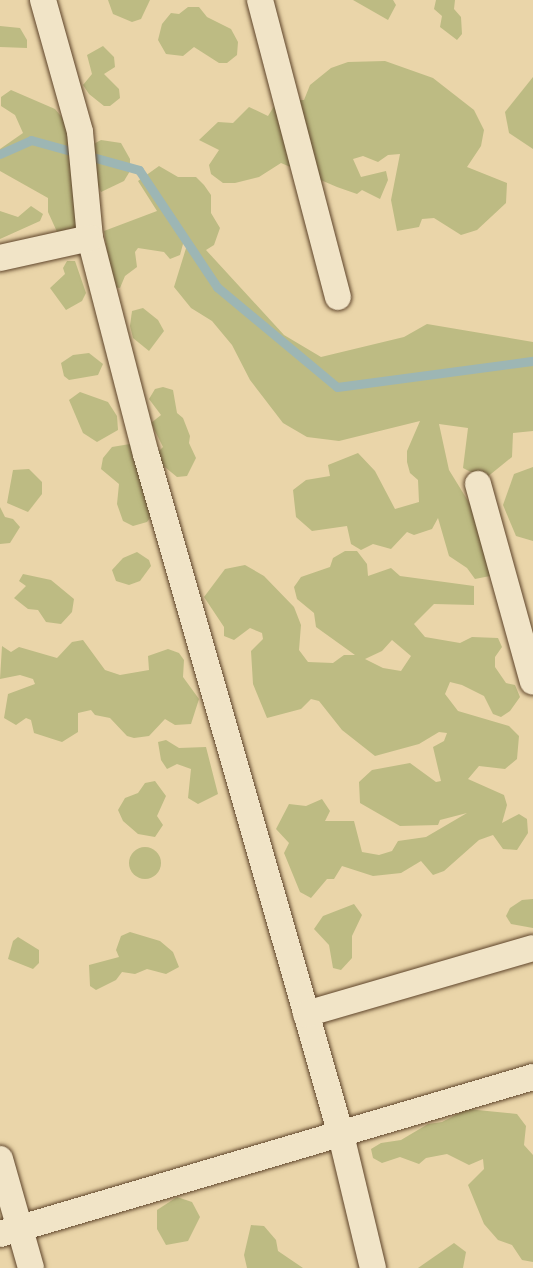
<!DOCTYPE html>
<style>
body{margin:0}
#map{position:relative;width:533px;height:1268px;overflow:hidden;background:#ead5a9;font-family:"IM FELL Double Pica",serif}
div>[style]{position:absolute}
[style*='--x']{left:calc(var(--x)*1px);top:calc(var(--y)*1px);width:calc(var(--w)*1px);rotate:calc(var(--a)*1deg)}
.green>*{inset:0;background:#bdbb83}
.round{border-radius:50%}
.stream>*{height:9px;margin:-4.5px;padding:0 4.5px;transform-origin:4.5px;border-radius:4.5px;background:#9db6b4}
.roads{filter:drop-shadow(0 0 2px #5e442a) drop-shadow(0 0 2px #5e442a)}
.street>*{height:26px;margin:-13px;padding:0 13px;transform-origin:13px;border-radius:13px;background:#f1e4c7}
span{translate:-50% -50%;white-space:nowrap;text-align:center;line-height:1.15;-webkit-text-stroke:6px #f1e4c7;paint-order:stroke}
</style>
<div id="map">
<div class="green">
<div style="clip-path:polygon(108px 0,150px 0,141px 19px,132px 22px,113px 14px)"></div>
<div style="clip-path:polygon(353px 0,393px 0,396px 5px,388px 20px)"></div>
<div style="clip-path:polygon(436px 0,455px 0,454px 9px,461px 17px,462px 34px,457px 40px,440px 27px,442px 16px,434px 9px)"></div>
<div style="clip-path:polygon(188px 7px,199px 7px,207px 17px,231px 29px,238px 42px,237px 55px,227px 63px,219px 63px,194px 47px,183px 56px,166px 54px,158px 40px,162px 24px,171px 13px,179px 14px)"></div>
<div style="clip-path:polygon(0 26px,20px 28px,27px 40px,27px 48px,0 47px)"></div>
<div style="clip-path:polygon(103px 46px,114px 57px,115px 67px,104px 74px,119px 89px,120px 98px,110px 106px,104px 106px,89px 94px,83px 85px,92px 74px,87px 55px)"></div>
<div style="clip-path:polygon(385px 61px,433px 78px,474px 110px,484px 130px,481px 146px,467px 167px,507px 183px,506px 203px,477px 230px,461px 235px,434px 218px,422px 219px,419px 227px,397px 231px,391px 200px,400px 154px,388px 155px,378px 162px,363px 156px,353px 159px,361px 177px,386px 171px,388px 180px,380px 199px,362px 190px,357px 194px,337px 187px,281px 163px,259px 177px,235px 183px,223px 183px,211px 174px,209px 165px,219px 150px,199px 140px,218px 122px,233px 123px,249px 107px,268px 116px,278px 100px,304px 100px,310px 85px,331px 68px,348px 62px)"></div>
<div style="clip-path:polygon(533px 77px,533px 149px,509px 133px,505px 112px)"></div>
<div style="clip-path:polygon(11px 90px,55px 109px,69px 126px,77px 232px,67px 229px,58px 234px,48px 212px,48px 198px,0 171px,0 149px,23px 133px,15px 115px,1px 106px,1px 97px)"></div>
<div style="clip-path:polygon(101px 140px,121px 143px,130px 159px,130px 171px,124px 181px,101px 192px,90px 170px,88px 147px)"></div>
<div style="clip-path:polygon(159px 166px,178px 177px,196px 177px,204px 185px,211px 195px,211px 213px,220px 228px,214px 245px,206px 250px,284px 335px,321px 357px,404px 337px,427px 324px,533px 342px,533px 431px,513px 433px,512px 457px,486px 478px,475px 474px,463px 468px,468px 428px,439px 424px,449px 470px,481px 522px,495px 571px,490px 576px,475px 579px,467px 568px,449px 556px,438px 518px,432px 529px,414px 535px,407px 532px,391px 549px,373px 544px,361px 550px,351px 544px,347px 526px,312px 531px,296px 517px,293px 490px,306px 480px,330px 476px,328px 465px,358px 453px,375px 471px,395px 509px,419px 502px,418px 480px,410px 473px,407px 462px,407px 451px,420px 421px,339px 441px,307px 437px,283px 423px,250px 380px,232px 345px,212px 321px,191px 308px,174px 287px,187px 245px,183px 244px,180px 255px,170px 259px,164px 252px,138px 248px,135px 252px,137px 267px,125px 276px,120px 288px,112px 287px,104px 231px,157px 211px,138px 181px)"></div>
<div style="clip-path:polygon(31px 206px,43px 214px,40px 221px,0 239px,0 211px,18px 217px)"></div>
<div style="clip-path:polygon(67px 261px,75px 261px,86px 293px,82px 301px,66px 310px,50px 288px,65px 274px,63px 268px)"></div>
<div style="clip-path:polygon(143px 308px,158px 320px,164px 331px,149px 351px,133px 338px,130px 326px,132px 311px)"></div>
<div style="clip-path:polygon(89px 353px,103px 364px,98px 375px,69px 380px,64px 376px,61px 363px,73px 355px)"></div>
<div style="clip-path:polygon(163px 387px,173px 390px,177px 413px,183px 418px,190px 436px,189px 443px,196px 458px,187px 476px,177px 477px,160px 463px,158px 452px,163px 447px,151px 423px,161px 415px,149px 399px,155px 389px)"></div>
<div style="clip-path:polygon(80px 392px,108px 402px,117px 416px,118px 430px,97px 442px,83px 433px,69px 400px)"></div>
<div style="clip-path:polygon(136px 443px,153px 514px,147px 522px,133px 526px,123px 521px,117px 504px,119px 484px,101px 469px,103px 458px,112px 447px)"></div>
<div style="clip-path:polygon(533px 467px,533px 541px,516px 536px,503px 505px,514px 474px)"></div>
<div style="clip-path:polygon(29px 469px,42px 482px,42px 494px,28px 512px,7px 503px,13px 470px)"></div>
<div style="clip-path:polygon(0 507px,5px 517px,13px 519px,20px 527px,10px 543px,0 544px)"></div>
<div style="clip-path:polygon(evenodd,345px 551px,357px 551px,367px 564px,368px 576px,391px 568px,400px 576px,474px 586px,474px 605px,434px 604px,414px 624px,425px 637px,460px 643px,472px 637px,498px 638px,502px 647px,495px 657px,495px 667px,506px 683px,515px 685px,520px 697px,510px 711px,501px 717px,493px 714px,484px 696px,462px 685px,450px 682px,445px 694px,458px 711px,509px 726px,519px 736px,517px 759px,505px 769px,479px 766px,468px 779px,504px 795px,507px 805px,502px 823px,519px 814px,527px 819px,528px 833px,517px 850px,503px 849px,493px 835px,479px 840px,444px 871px,433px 875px,421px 861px,401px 873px,373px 876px,342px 866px,334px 879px,327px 879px,311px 898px,300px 892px,284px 853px,289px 843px,276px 829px,289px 804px,306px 806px,322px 799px,330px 811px,325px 821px,354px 821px,362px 852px,379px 855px,392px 851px,398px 841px,426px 837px,467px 813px,440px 820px,438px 825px,400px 826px,360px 803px,359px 782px,372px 770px,410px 763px,436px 782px,441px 781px,433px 747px,444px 741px,447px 733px,439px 732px,419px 744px,375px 756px,342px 730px,319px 701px,311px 699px,301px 709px,267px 718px,253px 684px,251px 651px,263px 639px,262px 633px,250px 628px,234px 640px,224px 636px,224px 627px,204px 597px,225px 569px,245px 565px,264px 576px,294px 607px,301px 625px,299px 650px,308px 662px,333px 663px,344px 655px,355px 655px,316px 627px,314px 613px,297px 599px,294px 587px,301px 577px,330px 567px,333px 558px,345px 551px,392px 640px,411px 656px,401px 671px,383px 668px,365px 659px,382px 651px,392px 640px)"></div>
<div style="clip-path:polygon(137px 552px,149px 560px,151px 566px,140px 581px,129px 585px,116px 581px,112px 570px,123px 558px)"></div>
<div style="clip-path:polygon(23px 574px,51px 580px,74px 599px,72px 612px,61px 624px,46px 622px,38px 610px,28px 609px,14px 598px,26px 586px,19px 581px)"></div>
<div style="clip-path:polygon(83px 640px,105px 670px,120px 675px,149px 670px,148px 656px,168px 649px,179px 653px,184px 660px,183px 677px,199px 699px,191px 724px,175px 725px,165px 719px,149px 736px,134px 738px,127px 736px,110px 718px,95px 715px,91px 710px,78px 713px,78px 732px,62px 742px,34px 733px,31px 720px,26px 718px,16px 725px,4px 718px,8px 694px,35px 684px,33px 679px,20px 675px,0 679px,2px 646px,11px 652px,19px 647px,57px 658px,72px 642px)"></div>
<div style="clip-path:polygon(166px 740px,179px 748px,206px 747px,218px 794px,198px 804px,188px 798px,191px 769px,177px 764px,167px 769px,161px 760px,158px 742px)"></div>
<div style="clip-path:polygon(155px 781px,166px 796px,157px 816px,163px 825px,155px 837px,138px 834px,123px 821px,118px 810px,125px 798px,138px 793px,145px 783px)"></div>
<div class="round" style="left:129px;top:847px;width:32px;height:32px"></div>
<div style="clip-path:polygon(533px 899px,533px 928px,511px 924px,506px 916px,510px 908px,522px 900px)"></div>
<div style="clip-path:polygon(354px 904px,362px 915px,352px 936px,352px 958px,341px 970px,333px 968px,329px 945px,314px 929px,323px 916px)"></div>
<div style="clip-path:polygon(130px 932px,160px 941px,173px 952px,179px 967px,166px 974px,147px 969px,135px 974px,122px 972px,116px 980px,96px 990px,90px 986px,89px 965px,119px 957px,116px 950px,121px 936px)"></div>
<div style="clip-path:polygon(18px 937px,39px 950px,39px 963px,33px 969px,8px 959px,13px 941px)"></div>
<div style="clip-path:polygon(467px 1109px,517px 1114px,526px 1126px,524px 1145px,533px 1155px,533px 1262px,522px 1260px,512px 1245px,498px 1240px,484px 1224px,468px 1185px,484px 1169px,483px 1159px,469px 1165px,447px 1154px,426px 1158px,419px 1164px,400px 1157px,382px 1163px,373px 1158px,371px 1149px,381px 1143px,401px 1140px,428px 1124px,442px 1122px)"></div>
<div style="clip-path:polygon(177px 1197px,192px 1202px,200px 1217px,188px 1241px,166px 1245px,157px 1229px,157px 1210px)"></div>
<div style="clip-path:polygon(251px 1225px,264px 1226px,276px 1240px,278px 1251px,303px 1268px,247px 1268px,244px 1255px)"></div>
<div style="clip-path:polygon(454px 1243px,466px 1252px,463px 1268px,418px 1268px)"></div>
</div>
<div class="stream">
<div style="--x:0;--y:154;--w:34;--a:-24"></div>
<div style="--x:31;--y:140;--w:112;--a:15.5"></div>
<div style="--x:139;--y:170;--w:141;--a:56.3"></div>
<div style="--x:217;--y:287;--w:156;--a:39.8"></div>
<div style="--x:337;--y:387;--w:198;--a:-7.6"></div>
</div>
<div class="roads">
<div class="street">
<div style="--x:43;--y:0;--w:137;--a:74.3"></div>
<div style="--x:80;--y:132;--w:106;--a:84.6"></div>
<div style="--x:90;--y:238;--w:223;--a:75.5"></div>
<div style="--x:146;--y:454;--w:708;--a:74.02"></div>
<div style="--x:341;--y:1135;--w:137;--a:76.5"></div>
<div style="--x:260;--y:0;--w:307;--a:75.3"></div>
<div style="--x:0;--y:258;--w:92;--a:-12.5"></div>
<div style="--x:478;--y:484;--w:205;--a:74.5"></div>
<div style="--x:306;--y:1014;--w:236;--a:-16.2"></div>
<div style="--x:0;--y:1159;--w:113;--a:74.1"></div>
<div style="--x:0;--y:1234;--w:556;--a:-16.41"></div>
</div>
</div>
</div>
